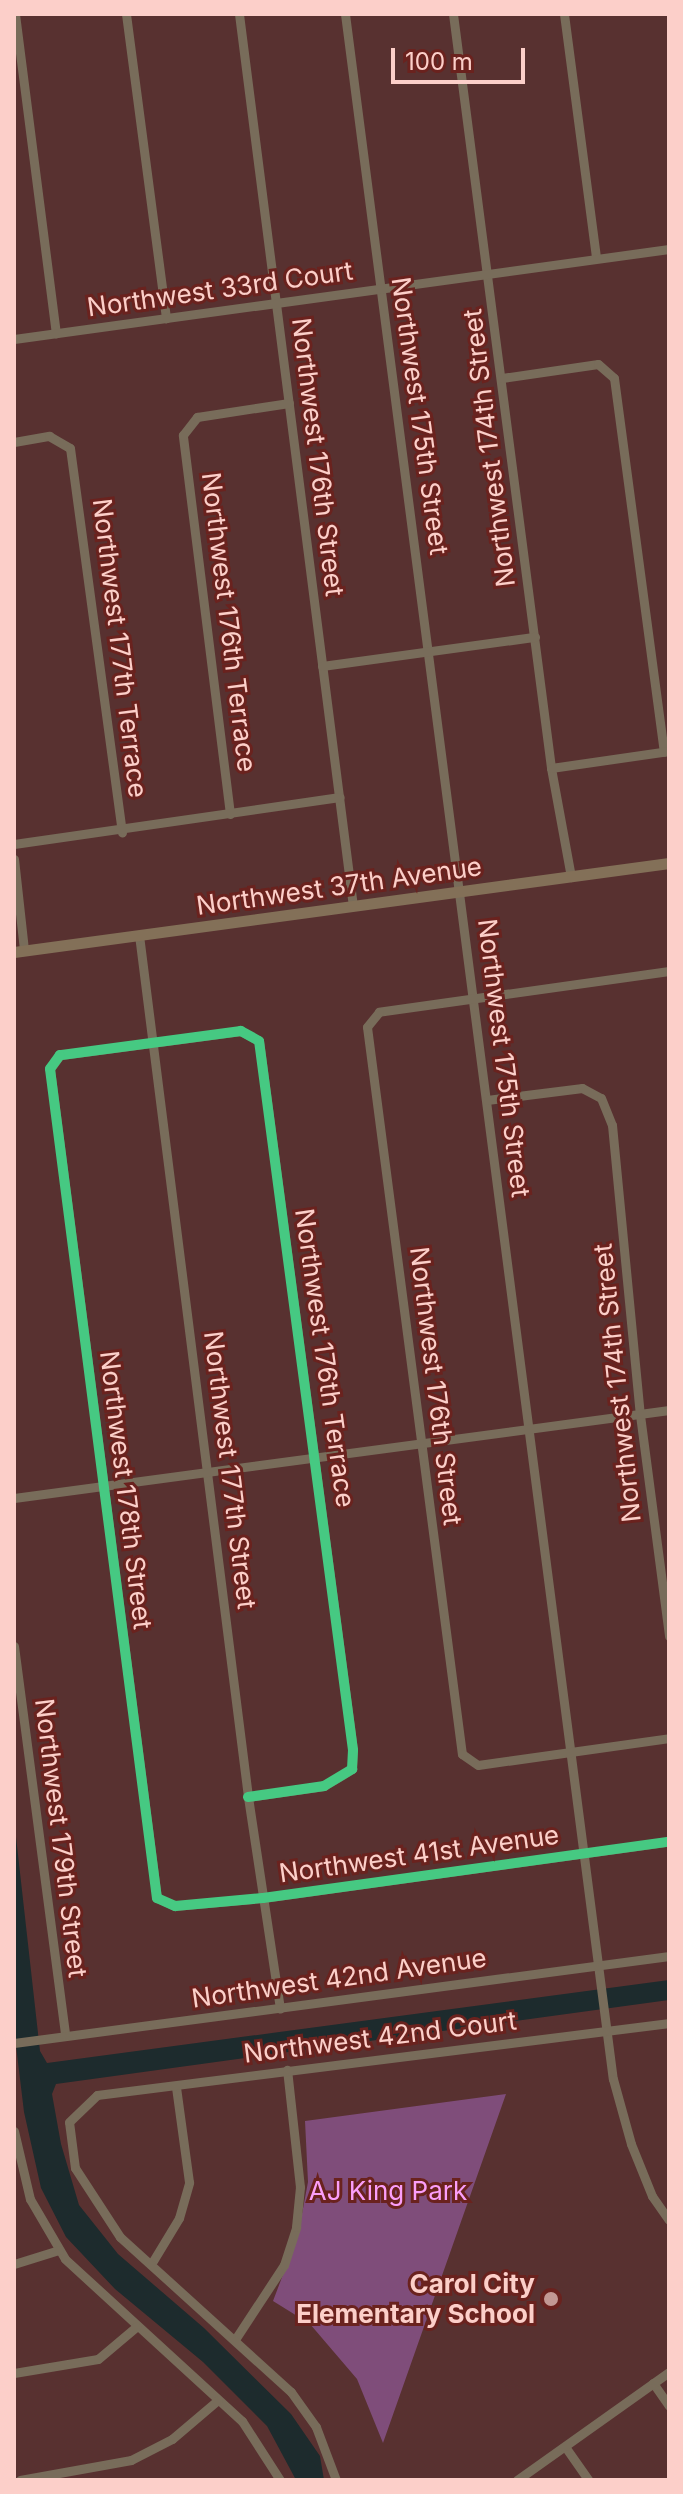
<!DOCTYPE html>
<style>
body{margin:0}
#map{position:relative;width:683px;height:2494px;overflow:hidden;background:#583130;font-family:Inter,sans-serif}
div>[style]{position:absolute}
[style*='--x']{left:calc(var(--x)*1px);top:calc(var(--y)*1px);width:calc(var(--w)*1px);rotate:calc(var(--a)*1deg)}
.green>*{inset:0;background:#7f4d7a}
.water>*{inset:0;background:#1d2b2d}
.minor>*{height:9px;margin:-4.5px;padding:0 4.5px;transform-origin:4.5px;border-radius:4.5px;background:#786c5a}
.major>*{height:11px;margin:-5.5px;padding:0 5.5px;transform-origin:5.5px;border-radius:5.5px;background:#837058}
.cycleway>*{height:10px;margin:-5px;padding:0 5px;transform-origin:5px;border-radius:5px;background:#46c982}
.dots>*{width:22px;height:22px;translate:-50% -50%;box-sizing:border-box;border:4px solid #6a221e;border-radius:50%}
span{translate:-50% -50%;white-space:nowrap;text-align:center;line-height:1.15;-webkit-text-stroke:6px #6a221e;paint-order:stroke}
.street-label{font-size:26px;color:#fccfc9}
.park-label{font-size:26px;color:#fa9ef9}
.poi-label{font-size:26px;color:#fccfc9;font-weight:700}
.right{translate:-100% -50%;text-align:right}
.frame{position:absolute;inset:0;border:16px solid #fccfc9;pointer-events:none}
.scale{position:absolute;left:391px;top:48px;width:134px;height:36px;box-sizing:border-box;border:4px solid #fccfc9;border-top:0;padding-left:10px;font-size:24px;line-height:28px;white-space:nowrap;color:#fccfc9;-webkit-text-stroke:6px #6a221e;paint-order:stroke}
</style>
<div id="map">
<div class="green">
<div style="clip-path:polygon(506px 2094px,383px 2443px,357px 2379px,310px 2324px,273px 2301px,298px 2235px,308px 2182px,305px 2121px)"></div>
</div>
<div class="water">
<div style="clip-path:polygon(14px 1819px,40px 2051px,47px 2063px,669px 1980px,669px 2000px,56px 2084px,52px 2094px,61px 2144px,79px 2205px,118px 2254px,204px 2328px,291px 2414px,320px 2456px,324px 2480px,296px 2480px,267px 2426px,203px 2362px,115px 2289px,66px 2237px,41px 2188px,24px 2112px,14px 2029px)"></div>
</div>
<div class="minor">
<div style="--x:15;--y:14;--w:322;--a:82.7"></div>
<div style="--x:126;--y:14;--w:307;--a:82.5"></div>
<div style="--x:239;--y:14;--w:899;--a:82.72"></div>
<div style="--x:345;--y:14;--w:2082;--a:82.61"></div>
<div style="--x:613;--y:2079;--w:67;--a:74.5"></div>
<div style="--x:631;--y:2144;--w:56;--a:68"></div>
<div style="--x:652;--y:2196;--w:29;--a:55"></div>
<div style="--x:453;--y:14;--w:760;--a:82.59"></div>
<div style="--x:551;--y:768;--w:111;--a:79.6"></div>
<div style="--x:564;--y:14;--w:246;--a:82.5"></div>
<div style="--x:14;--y:339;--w:661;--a:-7.82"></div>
<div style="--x:502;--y:378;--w:97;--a:-8.3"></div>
<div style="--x:598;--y:364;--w:21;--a:41"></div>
<div style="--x:614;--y:378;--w:377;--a:82.4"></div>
<div style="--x:14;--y:442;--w:36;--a:-10"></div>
<div style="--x:49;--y:436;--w:24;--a:30"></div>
<div style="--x:70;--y:448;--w:388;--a:82.3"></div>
<div style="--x:322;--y:666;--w:215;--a:-7.8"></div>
<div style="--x:551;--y:768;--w:119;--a:-8.2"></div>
<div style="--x:230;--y:814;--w:382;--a:-97.1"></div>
<div style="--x:183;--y:435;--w:23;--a:-52"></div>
<div style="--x:197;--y:417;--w:93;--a:-8.7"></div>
<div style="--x:14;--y:844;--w:329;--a:-8.2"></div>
<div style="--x:14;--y:859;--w:92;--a:83.7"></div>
<div style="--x:139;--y:935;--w:869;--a:82.79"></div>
<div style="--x:248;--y:1797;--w:214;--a:81.4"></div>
<div style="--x:669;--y:971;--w:293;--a:172"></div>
<div style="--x:379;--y:1012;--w:19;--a:129"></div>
<div style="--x:367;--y:1027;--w:733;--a:82.56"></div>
<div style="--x:462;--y:1754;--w:19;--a:35"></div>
<div style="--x:478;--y:1765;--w:193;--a:-8"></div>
<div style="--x:487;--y:1100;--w:96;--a:-7.2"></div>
<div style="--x:582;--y:1088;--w:21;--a:28"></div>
<div style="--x:601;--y:1098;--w:29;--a:68"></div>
<div style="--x:612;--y:1125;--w:291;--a:84.5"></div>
<div style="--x:640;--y:1415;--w:223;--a:82.5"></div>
<div style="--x:14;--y:1498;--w:661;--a:-7.65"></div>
<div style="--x:14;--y:1646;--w:393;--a:82.5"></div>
<div style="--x:248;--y:1797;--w:77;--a:-8.2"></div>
<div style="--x:324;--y:1786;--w:33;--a:-31"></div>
<div style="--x:352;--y:1769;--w:19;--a:-87"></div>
<div style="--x:353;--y:1750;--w:715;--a:-97.55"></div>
<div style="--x:259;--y:1041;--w:21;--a:-151"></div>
<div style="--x:241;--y:1031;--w:183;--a:172.4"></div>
<div style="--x:60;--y:1055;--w:17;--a:126"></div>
<div style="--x:50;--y:1069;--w:836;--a:82.65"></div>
<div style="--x:157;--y:1898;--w:20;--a:24"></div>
<div style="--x:175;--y:1906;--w:88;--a:-5.2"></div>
<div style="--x:263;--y:1898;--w:410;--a:-7.9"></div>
<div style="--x:14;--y:2043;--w:661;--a:-7.57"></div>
<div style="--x:14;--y:2131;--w:70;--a:76.8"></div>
<div style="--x:30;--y:2199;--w:69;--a:59.7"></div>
<div style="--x:65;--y:2259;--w:240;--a:42.5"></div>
<div style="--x:242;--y:2421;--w:70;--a:57.2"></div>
<div style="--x:153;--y:2261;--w:50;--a:-58.8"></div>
<div style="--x:179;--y:2218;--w:37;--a:-74"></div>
<div style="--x:189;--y:2182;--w:96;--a:-97.8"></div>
<div style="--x:14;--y:2264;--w:47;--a:-17.3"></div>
<div style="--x:236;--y:2338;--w:87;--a:-56.7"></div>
<div style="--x:284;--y:2265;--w:40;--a:-72"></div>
<div style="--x:296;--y:2227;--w:40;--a:-84.3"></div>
<div style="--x:300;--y:2187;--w:118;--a:-96.3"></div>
<div style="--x:14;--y:2373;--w:85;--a:-9.5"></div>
<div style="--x:98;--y:2359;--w:50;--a:-40.1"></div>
<div style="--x:653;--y:2383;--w:28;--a:55"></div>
<div style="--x:566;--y:2448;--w:39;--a:55"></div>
<div style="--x:20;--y:2480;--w:113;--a:-10.2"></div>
<div style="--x:131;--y:2460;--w:46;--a:-27.1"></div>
<div style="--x:172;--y:2439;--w:60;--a:-40.3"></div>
<div style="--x:336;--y:2480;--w:57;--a:-110.7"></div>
<div style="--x:316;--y:2427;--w:43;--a:-125.5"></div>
<div style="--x:291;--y:2392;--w:231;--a:-137.8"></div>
<div style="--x:120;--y:2237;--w:82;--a:-123.1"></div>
<div style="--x:75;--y:2168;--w:46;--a:-97.4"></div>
<div style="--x:69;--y:2122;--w:39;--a:-44"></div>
<div style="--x:97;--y:2095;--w:577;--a:-7.17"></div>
<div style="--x:517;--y:2480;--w:186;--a:-35.4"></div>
</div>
<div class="major">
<div style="--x:14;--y:952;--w:661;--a:-7.74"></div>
</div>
<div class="cycleway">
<div style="--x:248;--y:1797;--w:77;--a:-8.2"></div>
<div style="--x:324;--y:1786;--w:33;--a:-31"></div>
<div style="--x:352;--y:1769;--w:19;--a:-87"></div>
<div style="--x:353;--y:1750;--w:715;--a:-97.55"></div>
<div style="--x:259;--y:1041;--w:21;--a:-151"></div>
<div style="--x:241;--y:1031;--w:183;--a:172.4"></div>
<div style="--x:60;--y:1055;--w:17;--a:126"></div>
<div style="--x:50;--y:1069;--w:836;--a:82.65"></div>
<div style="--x:157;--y:1898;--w:20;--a:24"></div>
<div style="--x:175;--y:1906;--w:88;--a:-5.2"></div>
<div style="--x:263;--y:1898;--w:410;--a:-7.9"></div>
</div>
<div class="dots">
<div style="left:551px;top:2299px;background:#c39893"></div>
</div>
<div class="street-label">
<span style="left:220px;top:289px;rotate:-8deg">Northwest 33rd Court</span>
<span style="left:420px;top:416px;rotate:82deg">Northwest 175th Street</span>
<span style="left:489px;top:448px;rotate:-97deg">Northwest 174th Street</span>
<span style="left:318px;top:457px;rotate:83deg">Northwest 176th Street</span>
<span style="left:229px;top:622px;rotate:83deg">Northwest 176th Terrace</span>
<span style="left:120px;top:648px;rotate:83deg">Northwest 177th Terrace</span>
<span style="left:339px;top:886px;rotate:-8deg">Northwest 37th Avenue</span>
<span style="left:504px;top:1058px;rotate:83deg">Northwest 175th Street</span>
<span style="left:325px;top:1358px;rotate:82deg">Northwest 176th Terrace</span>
<span style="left:617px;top:1383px;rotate:-96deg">Northwest 174th Street</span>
<span style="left:436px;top:1386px;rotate:83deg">Northwest 176th Street</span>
<span style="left:230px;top:1470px;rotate:83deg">Northwest 177th Street</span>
<span style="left:126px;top:1490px;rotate:83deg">Northwest 178th Street</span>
<span style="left:61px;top:1838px;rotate:83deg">Northwest 179th Street</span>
<span style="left:419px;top:1854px;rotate:-8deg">Northwest 41st Avenue</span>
<span style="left:339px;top:1978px;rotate:-8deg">Northwest 42nd Avenue</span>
<span style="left:380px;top:2037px;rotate:-7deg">Northwest 42nd Court</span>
</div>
<div class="park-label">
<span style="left:388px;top:2191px">AJ King Park</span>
</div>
<div class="poi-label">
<span class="right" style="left:535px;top:2299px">Carol City<br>Elementary School</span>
</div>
<div class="frame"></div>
<div class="scale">100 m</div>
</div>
